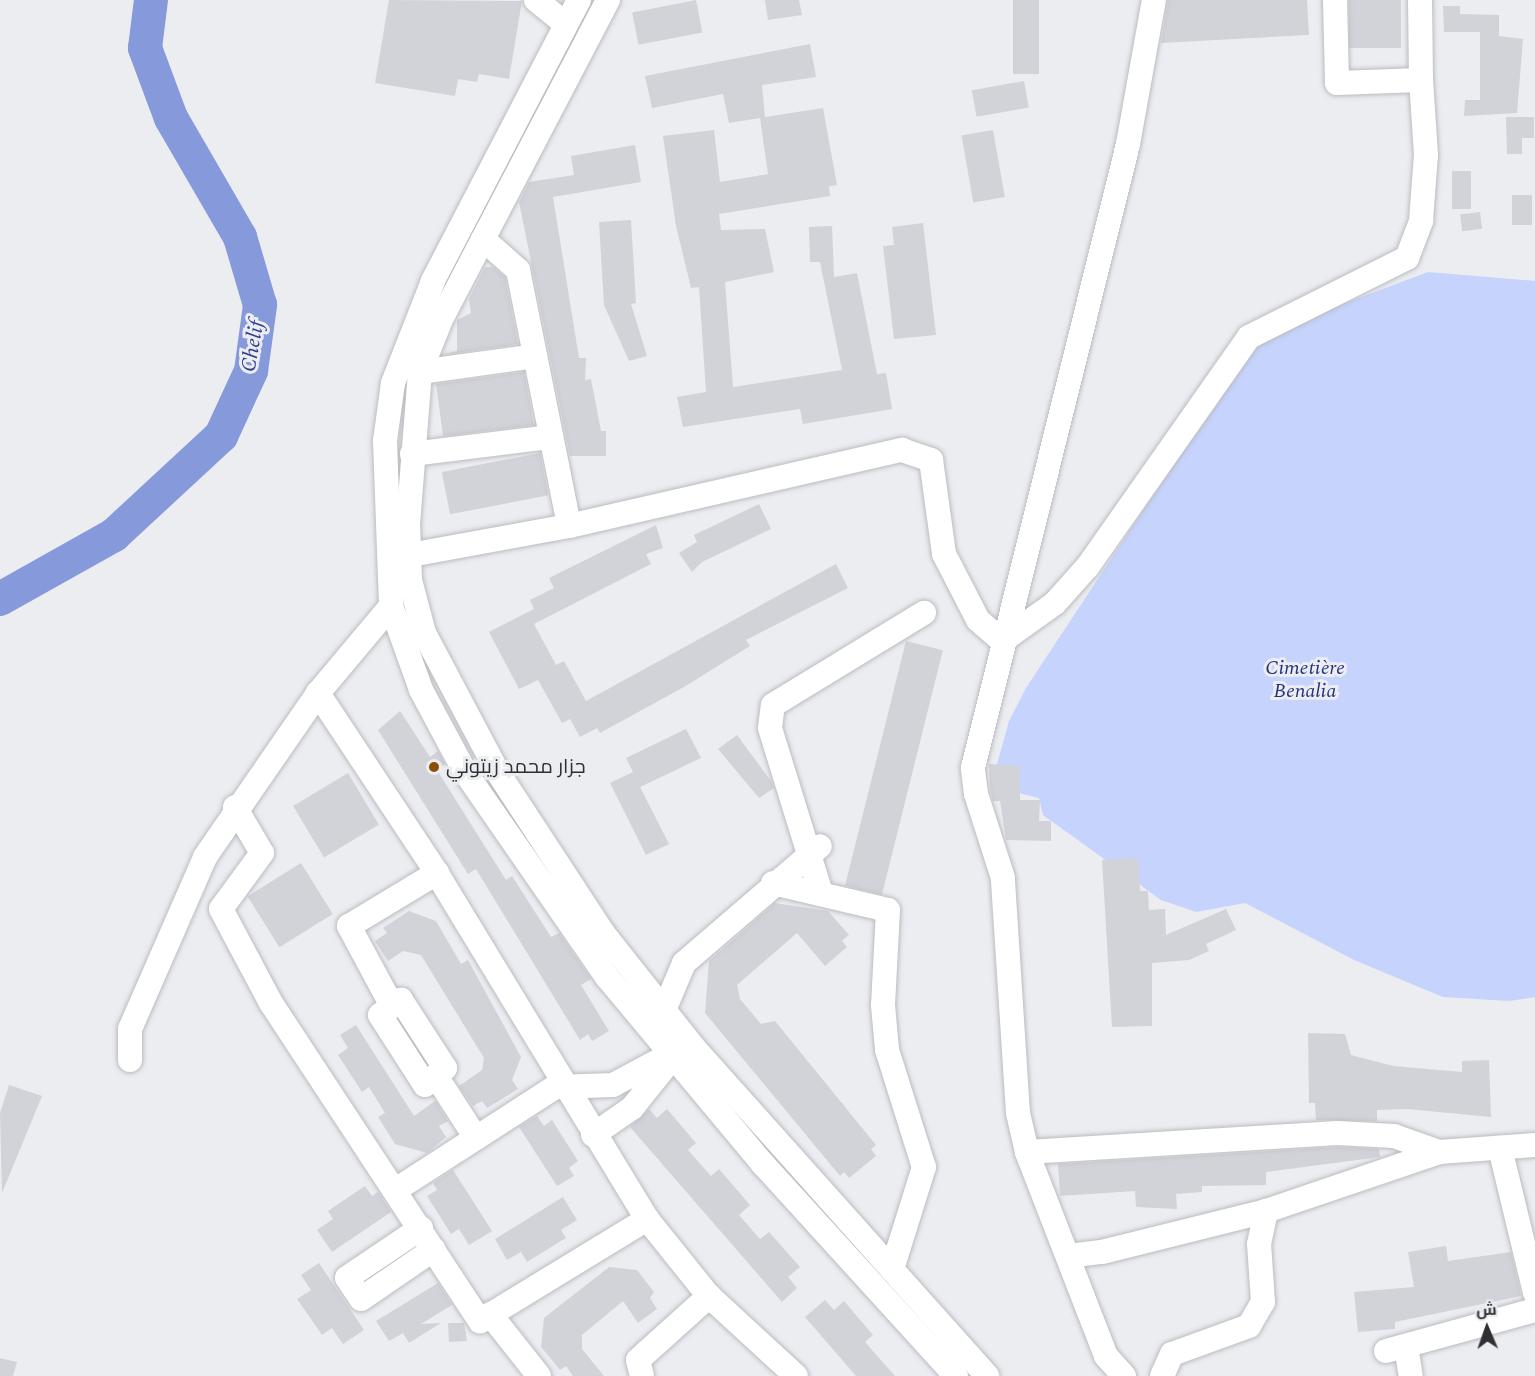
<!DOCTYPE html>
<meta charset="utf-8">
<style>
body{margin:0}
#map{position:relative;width:1535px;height:1376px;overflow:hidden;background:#ebedf1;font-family:Spectral,Cairo,serif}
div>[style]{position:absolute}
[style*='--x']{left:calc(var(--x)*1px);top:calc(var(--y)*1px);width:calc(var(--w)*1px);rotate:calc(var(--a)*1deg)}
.green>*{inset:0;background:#c6d3fd}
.river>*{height:34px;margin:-17px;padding:0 17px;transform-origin:17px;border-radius:17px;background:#8699db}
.building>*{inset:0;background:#d1d3d8;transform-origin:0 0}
.roads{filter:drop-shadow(0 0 2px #babcc0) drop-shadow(0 0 2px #babcc0)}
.minor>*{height:24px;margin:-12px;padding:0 12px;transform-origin:12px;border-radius:12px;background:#fff}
.dots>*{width:16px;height:16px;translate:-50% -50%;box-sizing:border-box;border:3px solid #ebedf1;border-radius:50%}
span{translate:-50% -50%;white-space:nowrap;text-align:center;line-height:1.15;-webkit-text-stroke:6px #ebedf1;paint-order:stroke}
.park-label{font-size:20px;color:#26327f;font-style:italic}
.poi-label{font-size:20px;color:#303032}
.left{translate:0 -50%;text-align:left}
.water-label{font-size:21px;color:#303e8c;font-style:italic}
.north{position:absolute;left:1457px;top:1298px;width:60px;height:60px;-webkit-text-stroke:4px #ebedf1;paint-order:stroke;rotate:358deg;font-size:16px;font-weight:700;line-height:24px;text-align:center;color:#303032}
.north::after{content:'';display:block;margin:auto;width:21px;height:27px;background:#303032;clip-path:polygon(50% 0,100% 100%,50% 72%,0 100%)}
</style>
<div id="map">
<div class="green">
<div style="clip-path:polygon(1428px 272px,1535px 281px,1535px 997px,1509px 1001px,1443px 997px,1354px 960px,1245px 903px,1196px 912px,1161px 900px,1043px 815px,1039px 798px,991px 786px,1009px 721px,1026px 688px,1258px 336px)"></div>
</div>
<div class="river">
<div style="--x:0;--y:599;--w:131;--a:-29.3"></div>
<div style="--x:114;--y:535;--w:146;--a:-42.8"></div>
<div style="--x:221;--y:436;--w:72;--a:-65.2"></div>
<div style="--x:251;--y:371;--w:67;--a:-82.2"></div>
<div style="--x:260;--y:305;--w:71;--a:-106.4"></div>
<div style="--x:240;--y:237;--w:138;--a:-120.1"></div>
<div style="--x:171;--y:118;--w:75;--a:-110.4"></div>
<div style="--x:145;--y:48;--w:48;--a:-82.9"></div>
</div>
<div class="building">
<div style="clip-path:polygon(389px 0,522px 1px,509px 79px,479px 74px,477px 82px,458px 79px,455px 96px,375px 83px)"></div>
<div style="left:696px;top:0;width:33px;height:65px;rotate:79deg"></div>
<div style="clip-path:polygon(765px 0,799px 0,802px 15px,768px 20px)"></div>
<div style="left:1013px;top:0;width:26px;height:74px"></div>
<div style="clip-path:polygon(1168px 0,1307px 0,1309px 35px,1161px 43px)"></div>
<div style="left:1349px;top:0;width:52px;height:48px"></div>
<div style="clip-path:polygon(1443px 6px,1460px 6px,1460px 14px,1499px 15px,1499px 36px,1523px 39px,1517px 113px,1464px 116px,1465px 100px,1480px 100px,1480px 32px,1444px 32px)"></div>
<div style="clip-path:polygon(810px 44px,816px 77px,762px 85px,765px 117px,823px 108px,837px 185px,829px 186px,830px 196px,719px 214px,721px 230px,765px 229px,774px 272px,725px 282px,733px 387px,842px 370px,820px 262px,810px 262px,809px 227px,832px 226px,834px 277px,857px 273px,877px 374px,886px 373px,892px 409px,803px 424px,800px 409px,683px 427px,677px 397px,706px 392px,699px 287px,691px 288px,676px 226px,663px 136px,714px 130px,720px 182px,768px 174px,760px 118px,729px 123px,723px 94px,652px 108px,645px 76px)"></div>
<div style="left:1024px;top:81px;width:27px;height:53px;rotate:80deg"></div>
<div style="clip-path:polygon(1506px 117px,1534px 117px,1534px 138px,1522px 138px,1522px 154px,1507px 154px)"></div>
<div style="left:993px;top:130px;width:68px;height:32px;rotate:80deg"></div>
<div style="clip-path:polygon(635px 145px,641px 182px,553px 197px,579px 358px,586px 358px,585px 380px,591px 379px,601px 431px,606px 431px,606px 456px,570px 456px,519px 202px,529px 182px,574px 175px,571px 156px)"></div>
<div style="left:1452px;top:171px;width:19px;height:38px"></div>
<div style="left:1512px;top:195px;width:20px;height:30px"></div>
<div style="left:1480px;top:212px;width:17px;height:20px;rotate:83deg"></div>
<div style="clip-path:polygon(631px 220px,636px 303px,631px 304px,647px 356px,629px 361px,604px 305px,599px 222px)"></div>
<div style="clip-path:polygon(923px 223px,936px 335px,894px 339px,883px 246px,894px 245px,892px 227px)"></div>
<div style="clip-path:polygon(485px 267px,493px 267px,505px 277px,518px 344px,442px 355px,457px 351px,457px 320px,471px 313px,469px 299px)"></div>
<div style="clip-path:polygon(524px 372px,534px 425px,436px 437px,443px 436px,436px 384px)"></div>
<div style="left:540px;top:453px;width:43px;height:100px;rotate:79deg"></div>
<div style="clip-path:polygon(759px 504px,771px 529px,702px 562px,692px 572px,679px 553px,697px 542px,694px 535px)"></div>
<div style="clip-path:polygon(656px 525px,663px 548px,646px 554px,651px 564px,534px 624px,556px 665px,564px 661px,586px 701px,836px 564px,848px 588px,746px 640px,750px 646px,684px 687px,600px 733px,597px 728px,580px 737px,570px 719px,562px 723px,538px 680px,519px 689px,489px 632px,534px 609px,530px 600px,554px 588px,549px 578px)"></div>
<div style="left:906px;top:641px;width:38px;height:252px;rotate:14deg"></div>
<div style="clip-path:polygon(400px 711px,430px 757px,438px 751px,445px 764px,437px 770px,506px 880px,512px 876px,551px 937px,559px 933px,591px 979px,581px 985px,609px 1031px,592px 1041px,588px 1034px,580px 1040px,476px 869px,468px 874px,378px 730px)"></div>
<div style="clip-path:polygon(686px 729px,701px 758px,640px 787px,669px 844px,646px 855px,610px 783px,633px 772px,626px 758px)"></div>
<div style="clip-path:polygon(737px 735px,771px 781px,774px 788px,759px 798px,718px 749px)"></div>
<div style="clip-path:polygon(989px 764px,1020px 766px,1020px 800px,1040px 800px,1039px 821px,1051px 821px,1051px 841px,1006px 840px,1000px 801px,993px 801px,990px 788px)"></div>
<div style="left:348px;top:773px;width:60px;height:64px;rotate:59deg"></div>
<div style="clip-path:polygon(1138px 858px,1140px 891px,1148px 891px,1149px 910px,1165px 909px,1166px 935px,1226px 909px,1236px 930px,1206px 944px,1209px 951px,1189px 960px,1152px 963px,1152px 1026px,1112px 1027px,1102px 860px)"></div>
<div style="left:301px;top:863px;width:60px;height:63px;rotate:58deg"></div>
<div style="clip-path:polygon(775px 903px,828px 911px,849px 935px,842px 941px,847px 947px,825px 966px,797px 933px,737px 985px,740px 999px,761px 1024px,775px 1021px,876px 1145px,871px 1149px,876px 1156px,849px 1178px,844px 1172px,840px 1176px,705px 1013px,709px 961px)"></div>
<div style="clip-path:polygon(409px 911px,436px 921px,461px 964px,468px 960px,521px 1057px,512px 1080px,518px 1089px,487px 1108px,482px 1101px,473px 1106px,459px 1086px,482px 1070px,484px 1058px,421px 955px,403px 951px,388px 961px,375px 941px,387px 933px,383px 928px)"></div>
<div style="clip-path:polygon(356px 1025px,414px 1116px,435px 1101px,448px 1121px,439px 1126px,446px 1137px,427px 1153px,395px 1144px,378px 1117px,385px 1113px,369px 1087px,362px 1092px,338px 1055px,348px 1048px,340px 1035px)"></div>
<div style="clip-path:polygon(1308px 1033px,1345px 1034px,1351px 1055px,1393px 1066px,1462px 1072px,1462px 1061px,1489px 1060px,1491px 1117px,1407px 1109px,1377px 1110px,1377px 1121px,1316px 1120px,1315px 1103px,1309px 1103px)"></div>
<div style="clip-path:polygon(9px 1085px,42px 1096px,2px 1193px,0 1113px)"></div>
<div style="clip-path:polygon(649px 1109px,657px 1118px,667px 1109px,696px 1143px,688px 1150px,711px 1176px,719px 1169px,750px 1205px,739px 1215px,760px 1239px,769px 1232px,800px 1267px,788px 1277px,797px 1288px,782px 1302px,630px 1127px)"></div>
<div style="clip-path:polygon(537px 1116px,544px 1126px,552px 1120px,578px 1161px,569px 1168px,574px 1176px,557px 1186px,519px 1127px)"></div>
<div style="clip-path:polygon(1337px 1147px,1379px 1149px,1380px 1157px,1266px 1172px,1266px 1185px,1202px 1186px,1202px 1192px,1176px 1194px,1177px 1209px,1136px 1207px,1135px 1191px,1060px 1196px,1058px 1164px)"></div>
<div style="clip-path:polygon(453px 1170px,492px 1231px,469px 1245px,459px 1229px,451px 1234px,427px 1196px,437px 1190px,433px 1183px)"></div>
<div style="clip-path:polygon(365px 1186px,372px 1196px,378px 1192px,391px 1212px,332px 1252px,317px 1230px,333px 1219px,328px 1211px)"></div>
<div style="clip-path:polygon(563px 1197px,577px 1220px,561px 1230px,566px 1238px,527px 1262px,521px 1252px,507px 1260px,495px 1239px)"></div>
<div style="clip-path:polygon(1446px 1246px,1448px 1261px,1511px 1252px,1521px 1296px,1395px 1322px,1395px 1329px,1358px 1332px,1354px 1292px,1414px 1287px,1408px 1252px)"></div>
<div style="clip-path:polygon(319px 1263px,364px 1330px,343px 1344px,332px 1328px,322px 1335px,297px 1299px,311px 1290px,301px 1275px)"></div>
<div style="clip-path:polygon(609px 1267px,637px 1270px,654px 1292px,650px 1298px,657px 1309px,638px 1323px,623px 1301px,582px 1335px,582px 1349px,604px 1376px,573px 1376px,566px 1366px,560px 1370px,541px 1347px,544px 1318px)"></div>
<div style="clip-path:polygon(438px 1283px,452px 1305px,421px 1324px,441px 1323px,409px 1343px,403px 1333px,389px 1341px,376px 1321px)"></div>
<div style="clip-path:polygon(825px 1300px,834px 1310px,844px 1301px,873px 1335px,865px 1342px,895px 1376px,856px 1376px,805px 1317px)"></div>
<div style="clip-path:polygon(448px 1323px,464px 1323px,467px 1341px,449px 1342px)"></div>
<div style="clip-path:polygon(0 1358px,17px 1362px,13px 1376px,0 1376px)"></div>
</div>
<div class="roads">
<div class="minor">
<div style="--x:536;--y:0;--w:38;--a:39"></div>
<div style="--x:579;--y:0;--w:317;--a:117.5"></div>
<div style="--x:433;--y:281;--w:110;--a:111.4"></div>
<div style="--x:393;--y:383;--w:59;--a:97.9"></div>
<div style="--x:385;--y:441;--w:165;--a:87.9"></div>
<div style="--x:391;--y:606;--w:89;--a:70.3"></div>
<div style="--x:421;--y:690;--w:93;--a:61.8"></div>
<div style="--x:465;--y:772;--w:249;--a:55.3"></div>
<div style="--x:607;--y:977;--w:244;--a:50.2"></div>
<div style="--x:763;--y:1164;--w:287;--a:47.7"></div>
<div style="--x:608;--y:0;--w:363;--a:117.6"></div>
<div style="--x:440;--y:322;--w:54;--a:111.8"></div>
<div style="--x:420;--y:372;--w:151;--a:94.5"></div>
<div style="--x:408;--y:523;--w:57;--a:88"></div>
<div style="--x:410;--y:580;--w:55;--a:75.2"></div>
<div style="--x:424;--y:633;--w:156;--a:62.1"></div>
<div style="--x:497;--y:771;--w:194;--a:56.8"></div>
<div style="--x:603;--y:933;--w:147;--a:51.6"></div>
<div style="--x:694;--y:1048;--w:440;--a:48.2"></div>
<div style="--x:1335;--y:0;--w:83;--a:88.6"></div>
<div style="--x:1337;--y:83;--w:84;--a:-2"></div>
<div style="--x:1421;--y:80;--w:80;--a:-90.7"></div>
<div style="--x:483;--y:239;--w:47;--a:41.5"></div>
<div style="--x:518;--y:270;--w:261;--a:78.7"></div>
<div style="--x:420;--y:372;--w:116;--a:-7.9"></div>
<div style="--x:412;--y:454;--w:140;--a:-7"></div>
<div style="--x:394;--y:558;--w:178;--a:-10.4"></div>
<div style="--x:569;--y:526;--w:342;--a:-12.9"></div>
<div style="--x:902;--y:450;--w:31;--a:19"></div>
<div style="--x:931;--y:460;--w:95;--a:82.1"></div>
<div style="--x:944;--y:554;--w:74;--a:62.7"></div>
<div style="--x:978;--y:620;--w:32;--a:41"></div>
<div style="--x:1002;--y:641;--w:65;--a:-35.6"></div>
<div style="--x:1055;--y:603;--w:50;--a:-48.3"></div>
<div style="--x:1088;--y:566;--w:280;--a:-54.9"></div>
<div style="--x:1249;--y:337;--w:177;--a:-26.6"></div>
<div style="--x:1407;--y:258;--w:40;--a:-69"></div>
<div style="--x:1421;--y:221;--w:66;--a:-85.7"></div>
<div style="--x:1426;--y:155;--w:75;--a:-93.8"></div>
<div style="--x:235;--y:807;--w:53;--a:59.6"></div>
<div style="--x:262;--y:853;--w:69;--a:126.2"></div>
<div style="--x:221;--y:909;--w:106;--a:62"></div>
<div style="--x:271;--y:1003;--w:381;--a:56.7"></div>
<div style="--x:480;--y:1321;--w:196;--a:-31.4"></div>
<div style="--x:647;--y:1219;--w:405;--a:-121.3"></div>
<div style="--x:437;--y:873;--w:216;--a:-123.5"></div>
<div style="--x:773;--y:883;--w:118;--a:13.2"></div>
<div style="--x:888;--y:910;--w:95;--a:93"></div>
<div style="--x:883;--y:1005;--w:45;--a:84.9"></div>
<div style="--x:887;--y:1050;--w:123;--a:72.5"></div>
<div style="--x:924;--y:1167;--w:107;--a:107.4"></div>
<div style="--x:821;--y:893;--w:173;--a:-107.2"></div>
<div style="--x:770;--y:728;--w:23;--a:-83"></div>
<div style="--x:773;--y:705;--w:177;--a:-31.4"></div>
<div style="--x:401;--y:1000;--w:81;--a:57.1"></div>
<div style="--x:445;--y:1068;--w:26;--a:140"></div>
<div style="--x:425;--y:1085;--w:83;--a:-122.7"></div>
<div style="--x:380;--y:1015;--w:26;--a:-36"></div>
<div style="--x:392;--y:1006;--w:91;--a:-118.3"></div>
<div style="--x:349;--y:926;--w:103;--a:-31.1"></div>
<div style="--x:664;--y:1010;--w:51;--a:-66.9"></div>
<div style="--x:684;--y:963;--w:179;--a:-40.7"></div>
<div style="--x:130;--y:1060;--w:31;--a:-90"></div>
<div style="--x:130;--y:1029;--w:188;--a:-66.4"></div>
<div style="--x:205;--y:857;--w:199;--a:-55.4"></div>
<div style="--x:318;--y:693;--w:114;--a:-50"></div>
<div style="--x:436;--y:1076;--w:74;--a:57.2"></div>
<div style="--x:593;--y:1135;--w:47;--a:-34.7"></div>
<div style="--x:632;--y:1108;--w:58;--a:-51.3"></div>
<div style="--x:1500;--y:1148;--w:149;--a:76.4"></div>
<div style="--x:1027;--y:1152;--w:311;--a:-3.5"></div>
<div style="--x:1337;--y:1133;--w:57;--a:3"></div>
<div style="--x:1394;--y:1136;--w:48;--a:19.6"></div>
<div style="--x:397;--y:1189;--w:188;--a:-32.8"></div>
<div style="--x:555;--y:1087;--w:58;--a:-2"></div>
<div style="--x:613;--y:1085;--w:81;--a:-28.2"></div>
<div style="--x:647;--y:1219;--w:99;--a:51.2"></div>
<div style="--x:709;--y:1296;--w:118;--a:42.6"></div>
<div style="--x:421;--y:1228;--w:89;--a:146"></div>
<div style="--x:347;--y:1278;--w:25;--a:56"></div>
<div style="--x:361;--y:1299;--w:88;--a:-34.4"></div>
<div style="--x:1068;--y:1256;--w:34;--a:-7"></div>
<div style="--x:1102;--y:1252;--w:169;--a:-14"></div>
<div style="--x:490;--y:1314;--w:79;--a:51.7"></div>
<div style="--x:1406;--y:1346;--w:30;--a:81"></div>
<div style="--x:1386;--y:1351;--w:155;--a:-15.4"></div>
<div style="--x:642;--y:1376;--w:16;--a:-104"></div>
<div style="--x:638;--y:1360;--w:96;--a:-42"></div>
<div style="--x:1124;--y:1376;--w:27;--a:-132"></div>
<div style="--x:1106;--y:1356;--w:219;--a:-111.2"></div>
<div style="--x:1027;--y:1152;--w:40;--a:-103"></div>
<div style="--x:1018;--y:1113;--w:235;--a:-93.7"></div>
<div style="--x:1003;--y:878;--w:88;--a:-107.8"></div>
<div style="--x:976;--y:794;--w:26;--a:-97"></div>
<div style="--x:973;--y:768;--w:643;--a:-76.05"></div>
<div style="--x:1128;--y:144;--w:146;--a:-79.8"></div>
<div style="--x:1162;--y:1376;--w:24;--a:-66"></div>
<div style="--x:1172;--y:1354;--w:82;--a:-20"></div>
<div style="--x:1249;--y:1326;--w:28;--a:-60"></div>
<div style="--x:1263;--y:1302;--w:58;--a:-93.9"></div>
<div style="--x:1259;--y:1244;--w:34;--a:-78"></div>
<div style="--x:1266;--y:1211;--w:183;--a:-18.8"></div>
<div style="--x:1439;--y:1152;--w:96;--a:-4.2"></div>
</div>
</div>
<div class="dots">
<div style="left:434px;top:767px;background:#894e09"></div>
</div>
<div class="park-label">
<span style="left:1305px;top:680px">Cimetière<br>Benalia</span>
</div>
<div class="poi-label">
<span class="left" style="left:446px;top:767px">جزار محمد زيتوني</span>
</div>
<div class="water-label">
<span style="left:253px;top:346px;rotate:-80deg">Chelif</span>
</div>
<div class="north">ش</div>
</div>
